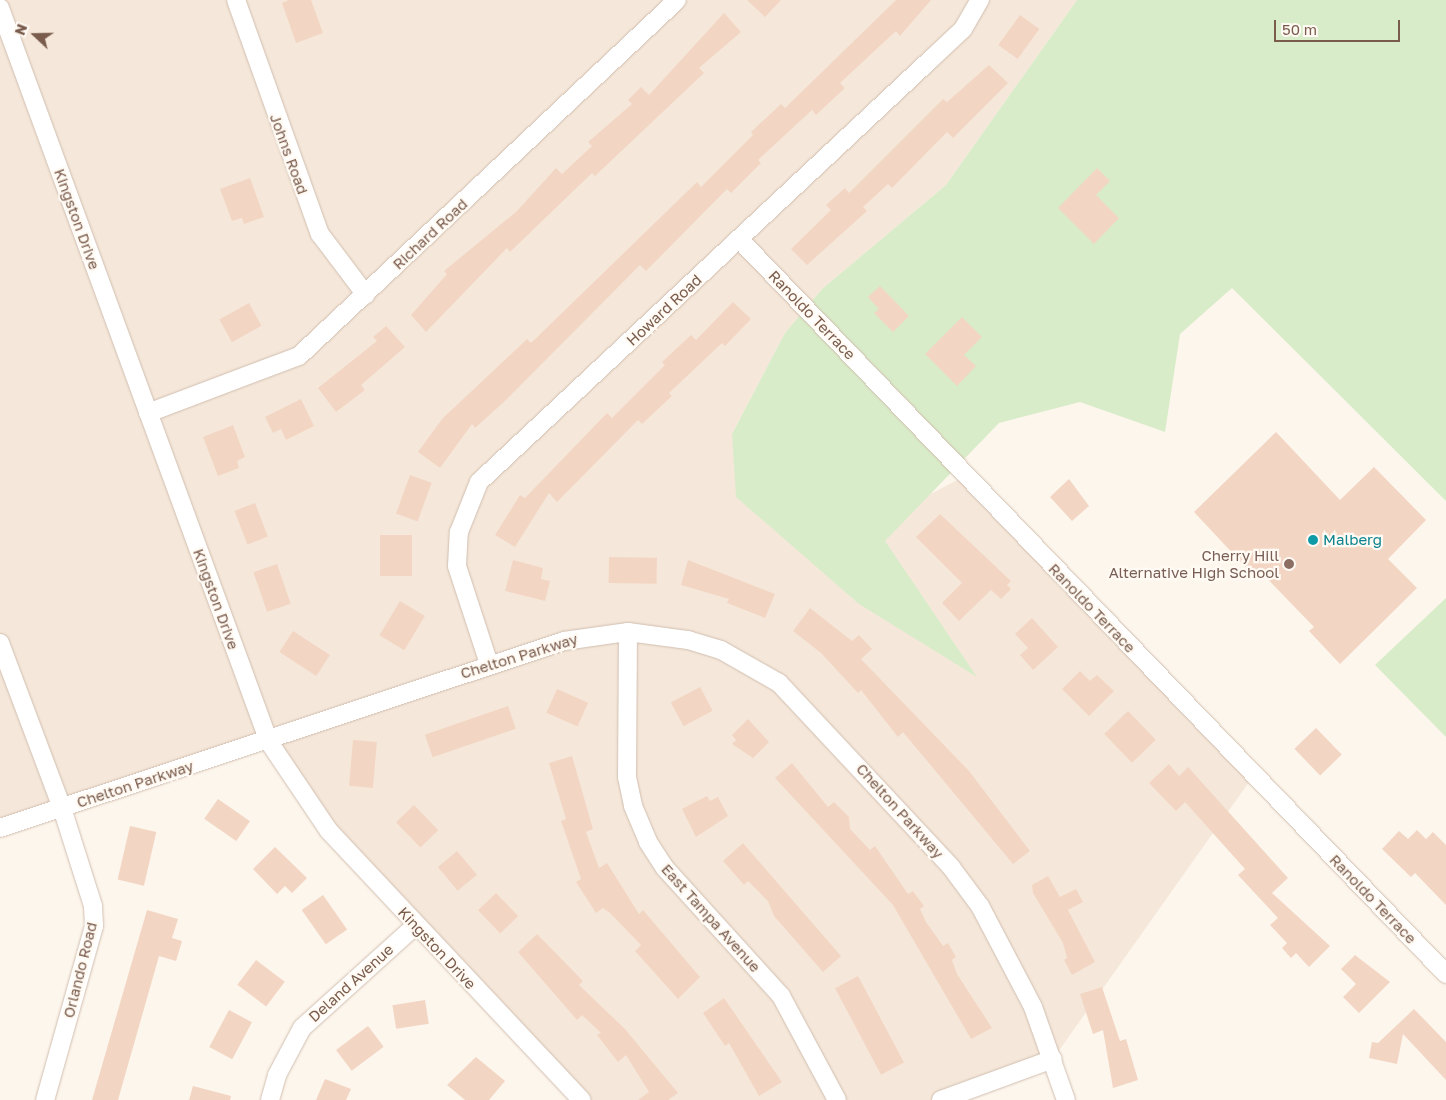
<!DOCTYPE html>
<style>
body{margin:0}
#map{position:relative;width:1446px;height:1100px;overflow:hidden;background:#fdf6ec;font-family:"Golos Text",sans-serif}
div>[style]{position:absolute}
[style*='--x']{left:calc(var(--x)*1px);top:calc(var(--y)*1px);width:calc(var(--w)*1px);rotate:calc(var(--a)*1deg)}
.residential>*{inset:0;background:#f5e8da}
.green>*{inset:0;background:#d8ecc9}
.building>*{inset:0;background:#f3d5c3;transform-origin:0 0}
.roads{filter:drop-shadow(0 0 1px #d1beb0) drop-shadow(0 0 1px #d1beb0)}
.minor>*{height:18px;margin:-9px;padding:0 9px;transform-origin:9px;border-radius:9px;background:#fff}
.dots>*{width:14px;height:14px;translate:-50% -50%;box-sizing:border-box;border:2px solid #fffaf3;border-radius:50%}
span{translate:-50% -50%;white-space:nowrap;text-align:center;line-height:1.15;-webkit-text-stroke:4.5px #fffaf3;paint-order:stroke}
.street-label{font-size:15px;color:#7a5c4d}
.culture-label{font-size:15px;color:#0d838f}
.left{translate:0 -50%;text-align:left}
.education-label{font-size:15px;color:#785e54}
.right{translate:-100% -50%;text-align:right}
.north{position:absolute;left:10px;top:10px;width:50px;height:50px;-webkit-text-stroke:4px #fffaf3;paint-order:stroke;rotate:291deg;font-size:14px;font-weight:700;line-height:20px;text-align:center;color:#7a5c4d}
.north::after{content:'';display:block;margin:auto;width:18px;height:22px;background:#7a5c4d;clip-path:polygon(50% 0,100% 100%,50% 72%,0 100%)}
.scale{position:absolute;left:1274px;top:20px;width:126px;height:22px;box-sizing:border-box;border:2px solid #7a5c4d;border-top:0;padding-left:6px;font-size:15px;line-height:18px;white-space:nowrap;color:#7a5c4d;-webkit-text-stroke:4px #fffaf3;paint-order:stroke}
</style>
<div id="map">
<div class="residential">
<div style="clip-path:polygon(0 0,1077px 0,946px 185px,822px 289px,785px 333px,732px 434px,976px 676px,884px 542px,921px 499px,965px 476px,1254px 775px,1053px 1059px,941px 1100px,582px 1100px,415px 926px,268px 742px,0 828px)"></div>
</div>
<div class="green">
<div style="clip-path:polygon(1077px 0,1446px 0,1446px 501px,1232px 288px,1180px 334px,1165px 432px,1080px 402px,999px 423px,885px 541px,977px 677px,859px 604px,736px 497px,732px 434px,785px 333px,822px 289px,946px 185px)"></div>
<div style="clip-path:polygon(1446px 598px,1446px 737px,1375px 665px)"></div>
</div>
<div class="building">
<div style="clip-path:polygon(289px 0,311px 0,323px 33px,296px 43px,282px 3px)"></div>
<div style="clip-path:polygon(747px 0,781px 0,765px 17px)"></div>
<div style="clip-path:polygon(896px 0,931px 0,900px 36px,896px 31px,840px 83px,845px 88px,816px 115px,812px 110px,758px 160px,761px 163px,731px 193px,727px 189px,646px 271px,640px 265px,506px 400px,475px 428px,472px 424px,440px 468px,418px 452px,442px 419px,527px 339px,531px 343px,697px 182px,701px 187px,753px 135px,751px 132px,781px 104px,785px 108px)"></div>
<div style="clip-path:polygon(724px 13px,741px 32px,699px 68px,704px 73px,595px 176px,592px 173px,510px 252px,507px 248px,426px 332px,411px 315px,447px 274px,444px 271px,517px 211px,556px 168px,562px 174px,592px 146px,588px 142px,632px 104px,628px 100px,641px 87px,649px 95px)"></div>
<div style="left:1020px;top:15px;width:24px;height:37px;rotate:36deg"></div>
<div style="clip-path:polygon(989px 65px,1008px 83px,953px 138px,947px 132px,892px 188px,888px 184px,863px 207px,867px 211px,807px 265px,791px 249px,831px 210px,826px 205px,845px 188px,849px 193px,943px 99px,947px 102px)"></div>
<div style="clip-path:polygon(1097px 168px,1110px 181px,1096px 195px,1119px 218px,1094px 244px,1058px 208px)"></div>
<div style="clip-path:polygon(250px 178px,264px 217px,244px 224px,242px 218px,232px 221px,220px 189px)"></div>
<div style="clip-path:polygon(880px 286px,909px 316px,893px 332px,874px 313px,879px 309px,868px 297px)"></div>
<div style="clip-path:polygon(733px 302px,751px 319px,725px 346px,722px 343px,669px 393px,672px 396px,642px 424px,638px 420px,557px 502px,549px 493px,515px 547px,495px 535px,520px 495px,525px 498px,607px 413px,612px 418px,665px 365px,662px 362px,691px 335px,696px 340px)"></div>
<div style="left:249px;top:303px;width:26px;height:34px;rotate:61deg"></div>
<div style="clip-path:polygon(962px 317px,982px 337px,964px 355px,976px 366px,957px 386px,925px 354px)"></div>
<div style="clip-path:polygon(386px 326px,405px 347px,361px 385px,365px 390px,336px 412px,318px 388px,377px 341px,373px 337px)"></div>
<div style="clip-path:polygon(301px 399px,314px 426px,286px 440px,281px 429px,273px 433px,265px 417px)"></div>
<div style="clip-path:polygon(233px 425px,245px 457px,237px 461px,239px 468px,218px 476px,203px 437px)"></div>
<div style="clip-path:polygon(1276px 432px,1340px 500px,1374px 467px,1426px 520px,1388px 559px,1417px 588px,1340px 664px,1309px 631px,1314px 627px,1259px 570px,1253px 575px,1194px 512px)"></div>
<div style="left:410px;top:475px;width:23px;height:41px;rotate:20deg"></div>
<div style="clip-path:polygon(1069px 479px,1089px 506px,1072px 521px,1050px 497px)"></div>
<div style="left:255px;top:503px;width:36px;height:22px;rotate:69deg"></div>
<div style="clip-path:polygon(940px 514px,1011px 581px,1007px 585px,1011px 589px,1001px 599px,991px 590px,959px 621px,942px 603px,962px 583px,916px 537px)"></div>
<div style="left:380px;top:535px;width:32px;height:41px"></div>
<div style="left:609px;top:557px;width:48px;height:26px;rotate:1deg"></div>
<div style="clip-path:polygon(513px 560px,543px 568px,541px 579px,550px 581px,545px 601px,505px 591px)"></div>
<div style="clip-path:polygon(688px 560px,775px 594px,765px 618px,727px 603px,729px 599px,681px 585px)"></div>
<div style="left:277px;top:564px;width:42px;height:25px;rotate:71deg"></div>
<div style="left:400px;top:601px;width:29px;height:40px;rotate:31deg"></div>
<div style="clip-path:polygon(810px 608px,852px 641px,859px 635px,872px 649px,861px 659px,969px 771px,1030px 851px,1013px 864px,903px 732px,898px 737px,861px 690px,858px 693px,821px 653px,793px 631px)"></div>
<div style="clip-path:polygon(1032px 618px,1058px 647px,1033px 670px,1020px 655px,1028px 648px,1015px 634px)"></div>
<div style="left:293px;top:631px;width:44px;height:25px;rotate:33deg"></div>
<div style="clip-path:polygon(1080px 671px,1090px 681px,1097px 675px,1114px 691px,1089px 716px,1062px 689px)"></div>
<div style="left:700px;top:687px;width:27px;height:33px;rotate:62deg"></div>
<div style="left:557px;top:689px;width:34px;height:26px;rotate:24deg"></div>
<div style="left:508px;top:706px;width:24px;height:88px;rotate:71deg"></div>
<div style="left:1128px;top:711px;width:40px;height:33px;rotate:46deg"></div>
<div style="clip-path:polygon(748px 719px,769px 742px,753px 758px,732px 744px,736px 740px,732px 735px)"></div>
<div style="left:1316px;top:728px;width:37px;height:30px;rotate:46deg"></div>
<div style="left:353px;top:740px;width:24px;height:46px;rotate:5deg"></div>
<div style="clip-path:polygon(572px 756px,593px 829px,586px 832px,599px 868px,607px 863px,639px 914px,643px 910px,700px 977px,678px 999px,635px 951px,641px 945px,610px 913px,603px 908px,596px 913px,576px 882px,581px 879px,561px 821px,566px 819px,549px 763px)"></div>
<div style="clip-path:polygon(792px 763px,828px 807px,834px 802px,849px 817px,850px 829px,870px 850px,875px 846px,908px 894px,913px 891px,924px 906px,920px 909px,926px 922px,943px 946px,948px 943px,956px 957px,952px 960px,957px 974px,992px 1028px,971px 1039px,893px 905px,775px 778px)"></div>
<div style="clip-path:polygon(1169px 764px,1179px 776px,1188px 767px,1288px 878px,1272px 893px,1330px 946px,1309px 967px,1296px 953px,1291px 958px,1282px 948px,1287px 943px,1270px 925px,1278px 918px,1238px 875px,1245px 869px,1185px 802px,1176px 811px,1149px 783px)"></div>
<div style="clip-path:polygon(707px 796px,710px 801px,718px 797px,728px 816px,696px 837px,682px 809px)"></div>
<div style="left:218px;top:799px;width:39px;height:24px;rotate:35deg"></div>
<div style="left:414px;top:805px;width:35px;height:25px;rotate:46deg"></div>
<div style="left:130px;top:826px;width:27px;height:55px;rotate:13deg"></div>
<div style="clip-path:polygon(1417px 830px,1426px 839px,1433px 832px,1446px 845px,1446px 905px,1415px 873px,1411px 877px,1382px 849px,1399px 831px,1408px 839px)"></div>
<div style="clip-path:polygon(743px 843px,841px 956px,823px 972px,774px 916px,768px 901px,748px 881px,744px 885px,723px 861px)"></div>
<div style="clip-path:polygon(275px 847px,307px 878px,292px 893px,285px 886px,277px 894px,253px 869px)"></div>
<div style="left:457px;top:851px;width:31px;height:25px;rotate:50deg"></div>
<div style="clip-path:polygon(1048px 876px,1060px 897px,1076px 889px,1083px 902px,1068px 910px,1095px 962px,1072px 975px,1064px 960px,1067px 958px,1063px 943px,1033px 893px,1032px 885px)"></div>
<div style="left:496px;top:893px;width:32px;height:25px;rotate:46deg"></div>
<div style="left:323px;top:895px;width:42px;height:26px;rotate:55deg"></div>
<div style="clip-path:polygon(147px 910px,178px 919px,172px 938px,182px 941px,176px 961px,159px 956px,118px 1100px,92px 1100px)"></div>
<div style="clip-path:polygon(537px 934px,583px 981px,579px 985px,625px 1029px,678px 1093px,668px 1100px,638px 1100px,649px 1092px,626px 1055px,618px 1062px,597px 1035px,601px 1033px,582px 1015px,577px 1020px,518px 952px)"></div>
<div style="clip-path:polygon(1355px 955px,1390px 982px,1359px 1013px,1343px 997px,1356px 984px,1341px 969px)"></div>
<div style="left:256px;top:960px;width:36px;height:31px;rotate:37deg"></div>
<div style="left:858px;top:976px;width:98px;height:26px;rotate:62deg"></div>
<div style="clip-path:polygon(1102px 987px,1120px 1041px,1126px 1039px,1138px 1080px,1113px 1088px,1103px 1030px,1093px 1034px,1080px 994px)"></div>
<div style="clip-path:polygon(724px 998px,782px 1082px,759px 1096px,729px 1043px,725px 1046px,703px 1013px)"></div>
<div style="left:425px;top:1000px;width:24px;height:33px;rotate:81deg"></div>
<div style="clip-path:polygon(1414px 1009px,1446px 1042px,1446px 1080px,1403px 1034px,1397px 1064px,1369px 1058px,1372px 1042px,1378px 1043px)"></div>
<div style="left:229px;top:1010px;width:26px;height:42px;rotate:28deg"></div>
<div style="left:368px;top:1026px;width:26px;height:40px;rotate:53deg"></div>
<div style="clip-path:polygon(476px 1057px,505px 1081px,489px 1100px,465px 1100px,447px 1085px)"></div>
<div style="clip-path:polygon(325px 1079px,351px 1089px,346px 1100px,316px 1100px)"></div>
<div style="clip-path:polygon(193px 1086px,231px 1096px,230px 1100px,189px 1100px)"></div>
</div>
<div class="roads">
<div class="minor">
<div style="--x:236;--y:0;--w:249;--a:70.3"></div>
<div style="--x:320;--y:234;--w:76;--a:53"></div>
<div style="--x:0;--y:8;--w:782;--a:69.87"></div>
<div style="--x:269;--y:742;--w:107;--a:56"></div>
<div style="--x:329;--y:831;--w:369;--a:46.8"></div>
<div style="--x:739;--y:239;--w:1020;--a:46.11"></div>
<div style="--x:148;--y:413;--w:161;--a:-20.7"></div>
<div style="--x:299;--y:356;--w:519;--a:-43.28"></div>
<div style="--x:628;--y:632;--w:145;--a:90.4"></div>
<div style="--x:627;--y:777;--w:30;--a:78"></div>
<div style="--x:633;--y:806;--w:39;--a:67"></div>
<div style="--x:648;--y:842;--w:31;--a:57"></div>
<div style="--x:665;--y:868;--w:173;--a:47.8"></div>
<div style="--x:781;--y:996;--w:118;--a:61.7"></div>
<div style="--x:0;--y:643;--w:176;--a:69.4"></div>
<div style="--x:62;--y:808;--w:103;--a:72.4"></div>
<div style="--x:93;--y:906;--w:20;--a:87"></div>
<div style="--x:94;--y:926;--w:181;--a:105.7"></div>
<div style="--x:489;--y:664;--w:103;--a:-108.1"></div>
<div style="--x:457;--y:566;--w:34;--a:-87"></div>
<div style="--x:459;--y:532;--w:54;--a:-68.2"></div>
<div style="--x:479;--y:482;--w:618;--a:-43.1"></div>
<div style="--x:930;--y:60;--w:45;--a:-43.2"></div>
<div style="--x:963;--y:29;--w:34;--a:-60"></div>
<div style="--x:0;--y:828;--w:594;--a:-18.34"></div>
<div style="--x:564;--y:641;--w:65;--a:-8"></div>
<div style="--x:628;--y:632;--w:61;--a:7.6"></div>
<div style="--x:688;--y:640;--w:34;--a:17"></div>
<div style="--x:721;--y:650;--w:67;--a:29.6"></div>
<div style="--x:779;--y:683;--w:252;--a:46.9"></div>
<div style="--x:951;--y:867;--w:49;--a:53.4"></div>
<div style="--x:980;--y:906;--w:114;--a:62.3"></div>
<div style="--x:1033;--y:1007;--w:99;--a:70.5"></div>
<div style="--x:270;--y:1100;--w:26;--a:-74"></div>
<div style="--x:277;--y:1075;--w:53;--a:-62"></div>
<div style="--x:302;--y:1028;--w:152;--a:-42.1"></div>
<div style="--x:941;--y:1100;--w:119;--a:-20.1"></div>
</div>
</div>
<div class="dots">
<div style="left:1313px;top:540px;background:#0f9aa8"></div>
<div style="left:1289px;top:564px;background:#8d6e63"></div>
</div>
<div class="street-label">
<span style="left:289px;top:154px;rotate:70deg">Johns Road</span>
<span style="left:77px;top:219px;rotate:70deg">Kingston Drive</span>
<span style="left:430px;top:234px;rotate:-43deg">Richard Road</span>
<span style="left:664px;top:310px;rotate:-43deg">Howard Road</span>
<span style="left:812px;top:315px;rotate:46deg">Ranoldo Terrace</span>
<span style="left:216px;top:599px;rotate:70deg">Kingston Drive</span>
<span style="left:1092px;top:608px;rotate:46deg">Ranoldo Terrace</span>
<span style="left:519px;top:656px;rotate:-17deg">Chelton Parkway</span>
<span style="left:135px;top:784px;rotate:-18deg">Chelton Parkway</span>
<span style="left:900px;top:811px;rotate:48deg">Chelton Parkway</span>
<span style="left:1373px;top:899px;rotate:46deg">Ranoldo Terrace</span>
<span style="left:711px;top:918px;rotate:48deg">East Tampa Avenue</span>
<span style="left:437px;top:948px;rotate:47deg">Kingston Drive</span>
<span style="left:80px;top:970px;rotate:-76deg">Orlando Road</span>
<span style="left:351px;top:983px;rotate:-42deg">Deland Avenue</span>
</div>
<div class="culture-label">
<span class="left" style="left:1323px;top:540px">Malberg</span>
</div>
<div class="education-label">
<span class="right" style="left:1279px;top:564px">Cherry Hill<br>Alternative High School</span>
</div>
<div class="north">N</div>
<div class="scale">50 m</div>
</div>
